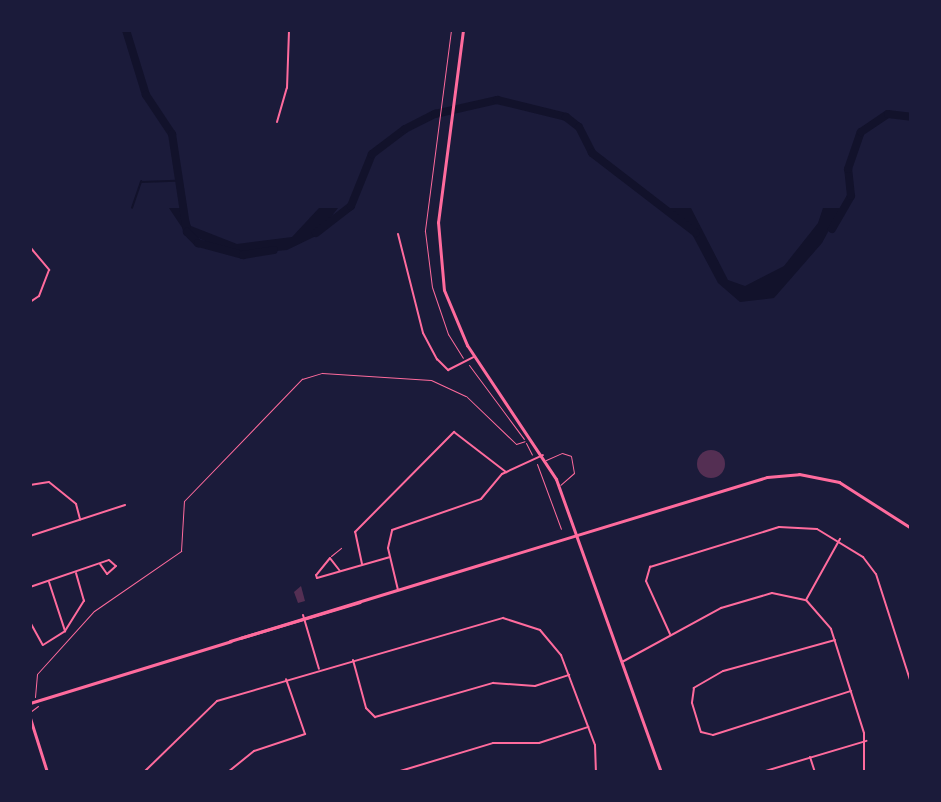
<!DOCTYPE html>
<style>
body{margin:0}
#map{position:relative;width:941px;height:802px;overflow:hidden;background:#1b1b3a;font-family:"IBM Plex Sans",sans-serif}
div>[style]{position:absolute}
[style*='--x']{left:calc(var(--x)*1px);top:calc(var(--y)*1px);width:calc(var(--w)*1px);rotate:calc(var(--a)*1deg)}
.water>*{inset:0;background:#12122b}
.stream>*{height:1.5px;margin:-0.75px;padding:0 0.75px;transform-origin:0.75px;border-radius:0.75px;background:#12122b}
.river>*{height:8px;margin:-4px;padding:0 4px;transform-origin:4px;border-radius:4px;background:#12122b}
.building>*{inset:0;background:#542f53}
.round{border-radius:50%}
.path>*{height:1px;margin:-0.5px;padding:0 0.5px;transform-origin:0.5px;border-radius:0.5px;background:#ff6b9d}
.service>*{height:1px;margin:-0.5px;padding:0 0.5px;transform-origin:0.5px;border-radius:0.5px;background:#ff6b9d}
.minor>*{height:2px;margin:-1px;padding:0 1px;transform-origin:1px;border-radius:1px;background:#ff6b9d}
.tertiary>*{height:3px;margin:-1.5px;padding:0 1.5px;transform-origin:1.5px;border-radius:1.5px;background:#ff6b9d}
.secondary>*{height:3px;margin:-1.5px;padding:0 1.5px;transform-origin:1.5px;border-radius:1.5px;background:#ff6b9d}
span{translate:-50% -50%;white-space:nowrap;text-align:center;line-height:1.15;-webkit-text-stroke:4.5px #1b1b3a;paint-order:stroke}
.frame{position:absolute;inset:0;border:32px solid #1b1b3a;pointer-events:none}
</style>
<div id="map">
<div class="water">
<div style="clip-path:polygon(169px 208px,184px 208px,191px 226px,237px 244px,292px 237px,319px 208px,338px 208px,316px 236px,287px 250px,236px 255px,185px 232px)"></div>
<div style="clip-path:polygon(665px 208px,691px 208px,728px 280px,745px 286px,784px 266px,818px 223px,823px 208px,841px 208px,822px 243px,774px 298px,740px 302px,718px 283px,684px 219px)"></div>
</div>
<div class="stream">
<div style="--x:132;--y:208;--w:28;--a:-71"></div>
<div style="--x:141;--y:182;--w:35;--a:-2"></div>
</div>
<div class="river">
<div style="--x:126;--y:30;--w:68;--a:72.9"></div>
<div style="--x:146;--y:95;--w:47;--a:56.3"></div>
<div style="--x:172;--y:134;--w:99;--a:81.3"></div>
<div style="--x:187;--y:232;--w:16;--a:45"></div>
<div style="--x:198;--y:243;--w:47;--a:14.9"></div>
<div style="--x:243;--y:255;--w:31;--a:-9"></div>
<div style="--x:832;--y:229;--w:38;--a:-60"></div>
<div style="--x:851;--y:196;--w:27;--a:-96"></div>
<div style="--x:848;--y:169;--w:39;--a:-71"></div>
<div style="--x:861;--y:132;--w:32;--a:-34"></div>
<div style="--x:888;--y:114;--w:23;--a:7"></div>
<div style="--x:316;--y:233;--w:44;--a:-37.6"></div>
<div style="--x:351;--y:206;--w:56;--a:-68"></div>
<div style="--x:372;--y:154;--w:41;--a:-37.1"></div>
<div style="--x:405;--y:129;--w:34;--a:-27"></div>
<div style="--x:435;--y:114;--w:64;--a:-12.7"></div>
<div style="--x:497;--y:100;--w:71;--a:13.8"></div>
<div style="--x:566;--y:117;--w:16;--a:38"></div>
<div style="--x:579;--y:127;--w:29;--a:63"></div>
<div style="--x:592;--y:153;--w:131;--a:37.6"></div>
</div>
<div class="building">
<div class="round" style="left:697px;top:450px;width:28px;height:28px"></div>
<div style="clip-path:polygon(301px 586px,305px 601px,298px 603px,294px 592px)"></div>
</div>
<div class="path">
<div style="--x:451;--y:30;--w:203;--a:97.4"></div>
<div style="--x:425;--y:231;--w:56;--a:82.9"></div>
<div style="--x:432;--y:287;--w:50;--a:71.2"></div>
<div style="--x:448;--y:334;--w:28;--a:58"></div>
<div style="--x:469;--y:365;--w:92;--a:53.4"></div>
<div style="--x:526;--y:443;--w:13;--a:63"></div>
<div style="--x:537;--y:464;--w:69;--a:69.7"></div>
<div style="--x:35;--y:697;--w:23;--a:-85"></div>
<div style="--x:37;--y:674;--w:85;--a:-47.9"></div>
<div style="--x:94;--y:611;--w:106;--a:-34.6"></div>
<div style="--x:181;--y:551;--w:50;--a:-86.6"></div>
<div style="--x:184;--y:501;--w:170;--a:-46"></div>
<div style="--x:302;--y:379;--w:21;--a:-17"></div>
<div style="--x:322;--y:373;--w:109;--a:3.7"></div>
<div style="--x:431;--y:380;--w:38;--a:25"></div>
<div style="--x:466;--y:396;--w:69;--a:43.8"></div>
<div style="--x:516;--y:444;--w:9;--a:-18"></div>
<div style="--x:30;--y:712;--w:10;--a:-37"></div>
</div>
<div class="service">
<div style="--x:546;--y:460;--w:17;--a:-24"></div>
<div style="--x:562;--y:453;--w:9;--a:18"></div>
<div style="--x:571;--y:456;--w:17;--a:80"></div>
<div style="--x:574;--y:473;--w:18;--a:139"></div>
<div style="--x:331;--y:556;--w:13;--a:-39"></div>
</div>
<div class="minor">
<div style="--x:277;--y:122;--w:35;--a:-74"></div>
<div style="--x:287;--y:88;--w:58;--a:-88"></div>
<div style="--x:398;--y:234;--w:102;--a:75.8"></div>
<div style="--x:423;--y:333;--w:30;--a:62"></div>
<div style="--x:437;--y:359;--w:16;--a:45"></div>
<div style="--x:448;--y:370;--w:29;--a:-27"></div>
<div style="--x:30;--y:247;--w:30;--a:50"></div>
<div style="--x:49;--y:270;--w:28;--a:111"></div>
<div style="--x:39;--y:296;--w:11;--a:146"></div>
<div style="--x:30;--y:485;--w:19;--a:-9"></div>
<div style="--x:49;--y:482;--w:35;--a:39"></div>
<div style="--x:76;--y:504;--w:16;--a:75"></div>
<div style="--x:30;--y:536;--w:100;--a:-18.1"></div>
<div style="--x:362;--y:564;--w:33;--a:-102"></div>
<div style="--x:355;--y:532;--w:141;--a:-45.3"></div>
<div style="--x:454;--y:432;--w:66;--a:37.6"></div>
<div style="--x:340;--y:571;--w:16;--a:-128"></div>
<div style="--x:330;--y:558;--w:22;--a:129"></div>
<div style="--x:316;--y:575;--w:3;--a:72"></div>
<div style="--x:317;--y:578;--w:76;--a:-16"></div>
<div style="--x:49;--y:582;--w:52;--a:71.9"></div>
<div style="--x:30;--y:587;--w:83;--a:-18.9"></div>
<div style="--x:109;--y:560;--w:9;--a:41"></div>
<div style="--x:116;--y:566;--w:12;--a:138"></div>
<div style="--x:107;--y:574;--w:12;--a:-125"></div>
<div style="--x:398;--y:590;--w:43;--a:-103.4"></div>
<div style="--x:388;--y:548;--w:18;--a:-77"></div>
<div style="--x:392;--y:530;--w:94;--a:-19.2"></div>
<div style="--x:481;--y:499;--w:33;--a:-50"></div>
<div style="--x:502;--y:474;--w:45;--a:-24.9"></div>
<div style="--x:806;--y:600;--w:70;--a:-60.9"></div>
<div style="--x:303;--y:615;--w:56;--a:73.5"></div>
<div style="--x:30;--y:622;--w:26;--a:61"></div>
<div style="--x:43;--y:645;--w:26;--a:-32"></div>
<div style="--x:65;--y:631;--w:36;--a:-58"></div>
<div style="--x:84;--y:601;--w:29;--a:-106"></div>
<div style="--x:670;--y:634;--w:58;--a:-114.4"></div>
<div style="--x:646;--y:581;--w:15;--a:-74"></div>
<div style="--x:650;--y:567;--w:135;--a:-17.2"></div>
<div style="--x:779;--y:527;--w:38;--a:3"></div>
<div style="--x:817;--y:529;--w:54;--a:31.3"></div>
<div style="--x:863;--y:557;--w:21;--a:53"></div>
<div style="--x:876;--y:574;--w:114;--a:72.2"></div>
<div style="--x:835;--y:640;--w:116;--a:164.5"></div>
<div style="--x:723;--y:671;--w:34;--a:150"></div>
<div style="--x:694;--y:688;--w:15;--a:98"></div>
<div style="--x:692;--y:703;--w:30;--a:73"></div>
<div style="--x:701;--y:732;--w:12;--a:14"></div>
<div style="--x:713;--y:735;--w:145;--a:-17.7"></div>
<div style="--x:353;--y:660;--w:50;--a:74.8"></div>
<div style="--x:366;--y:708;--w:13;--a:45"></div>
<div style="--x:375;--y:717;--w:123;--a:-16.1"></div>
<div style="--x:493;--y:683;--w:42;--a:4.1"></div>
<div style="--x:535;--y:686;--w:36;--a:-18"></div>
<div style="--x:622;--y:662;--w:113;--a:-28.6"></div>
<div style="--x:721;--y:608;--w:53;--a:-16.4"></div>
<div style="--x:772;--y:593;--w:35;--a:12"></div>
<div style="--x:806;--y:600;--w:38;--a:49"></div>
<div style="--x:831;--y:629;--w:109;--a:72.4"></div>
<div style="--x:864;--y:733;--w:39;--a:90"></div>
<div style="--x:810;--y:757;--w:16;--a:72"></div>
<div style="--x:144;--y:772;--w:102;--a:-44.2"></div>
<div style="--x:217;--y:701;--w:298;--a:-16.2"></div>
<div style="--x:503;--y:618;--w:39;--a:18"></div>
<div style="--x:540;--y:630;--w:33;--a:50"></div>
<div style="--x:561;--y:655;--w:96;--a:69.3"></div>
<div style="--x:595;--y:745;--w:27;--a:88"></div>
<div style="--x:228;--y:772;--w:33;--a:-39"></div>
<div style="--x:254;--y:751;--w:54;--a:-18.4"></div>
<div style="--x:305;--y:734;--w:58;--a:-109.1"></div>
<div style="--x:397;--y:772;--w:100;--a:-16.8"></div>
<div style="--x:493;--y:743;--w:46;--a:0"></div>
<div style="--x:539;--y:743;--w:52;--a:-18.1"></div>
<div style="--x:762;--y:772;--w:109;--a:-16.6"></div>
</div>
<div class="tertiary">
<div style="--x:30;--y:718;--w:57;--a:72.5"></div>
</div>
<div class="secondary">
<div style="--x:463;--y:30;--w:194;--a:97.4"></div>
<div style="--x:438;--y:222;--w:68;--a:85"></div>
<div style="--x:444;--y:290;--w:60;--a:67.3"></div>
<div style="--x:467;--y:345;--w:161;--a:56.4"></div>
<div style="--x:556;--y:479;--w:311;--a:70.3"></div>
<div style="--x:240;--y:638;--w:125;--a:-16.7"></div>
<div style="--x:230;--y:641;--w:561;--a:-16.98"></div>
<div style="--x:767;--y:477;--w:32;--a:-5"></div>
<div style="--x:799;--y:474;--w:41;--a:11.3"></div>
<div style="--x:839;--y:482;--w:85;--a:32.6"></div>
<div style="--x:30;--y:703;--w:210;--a:-17.1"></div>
</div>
<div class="frame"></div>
</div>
